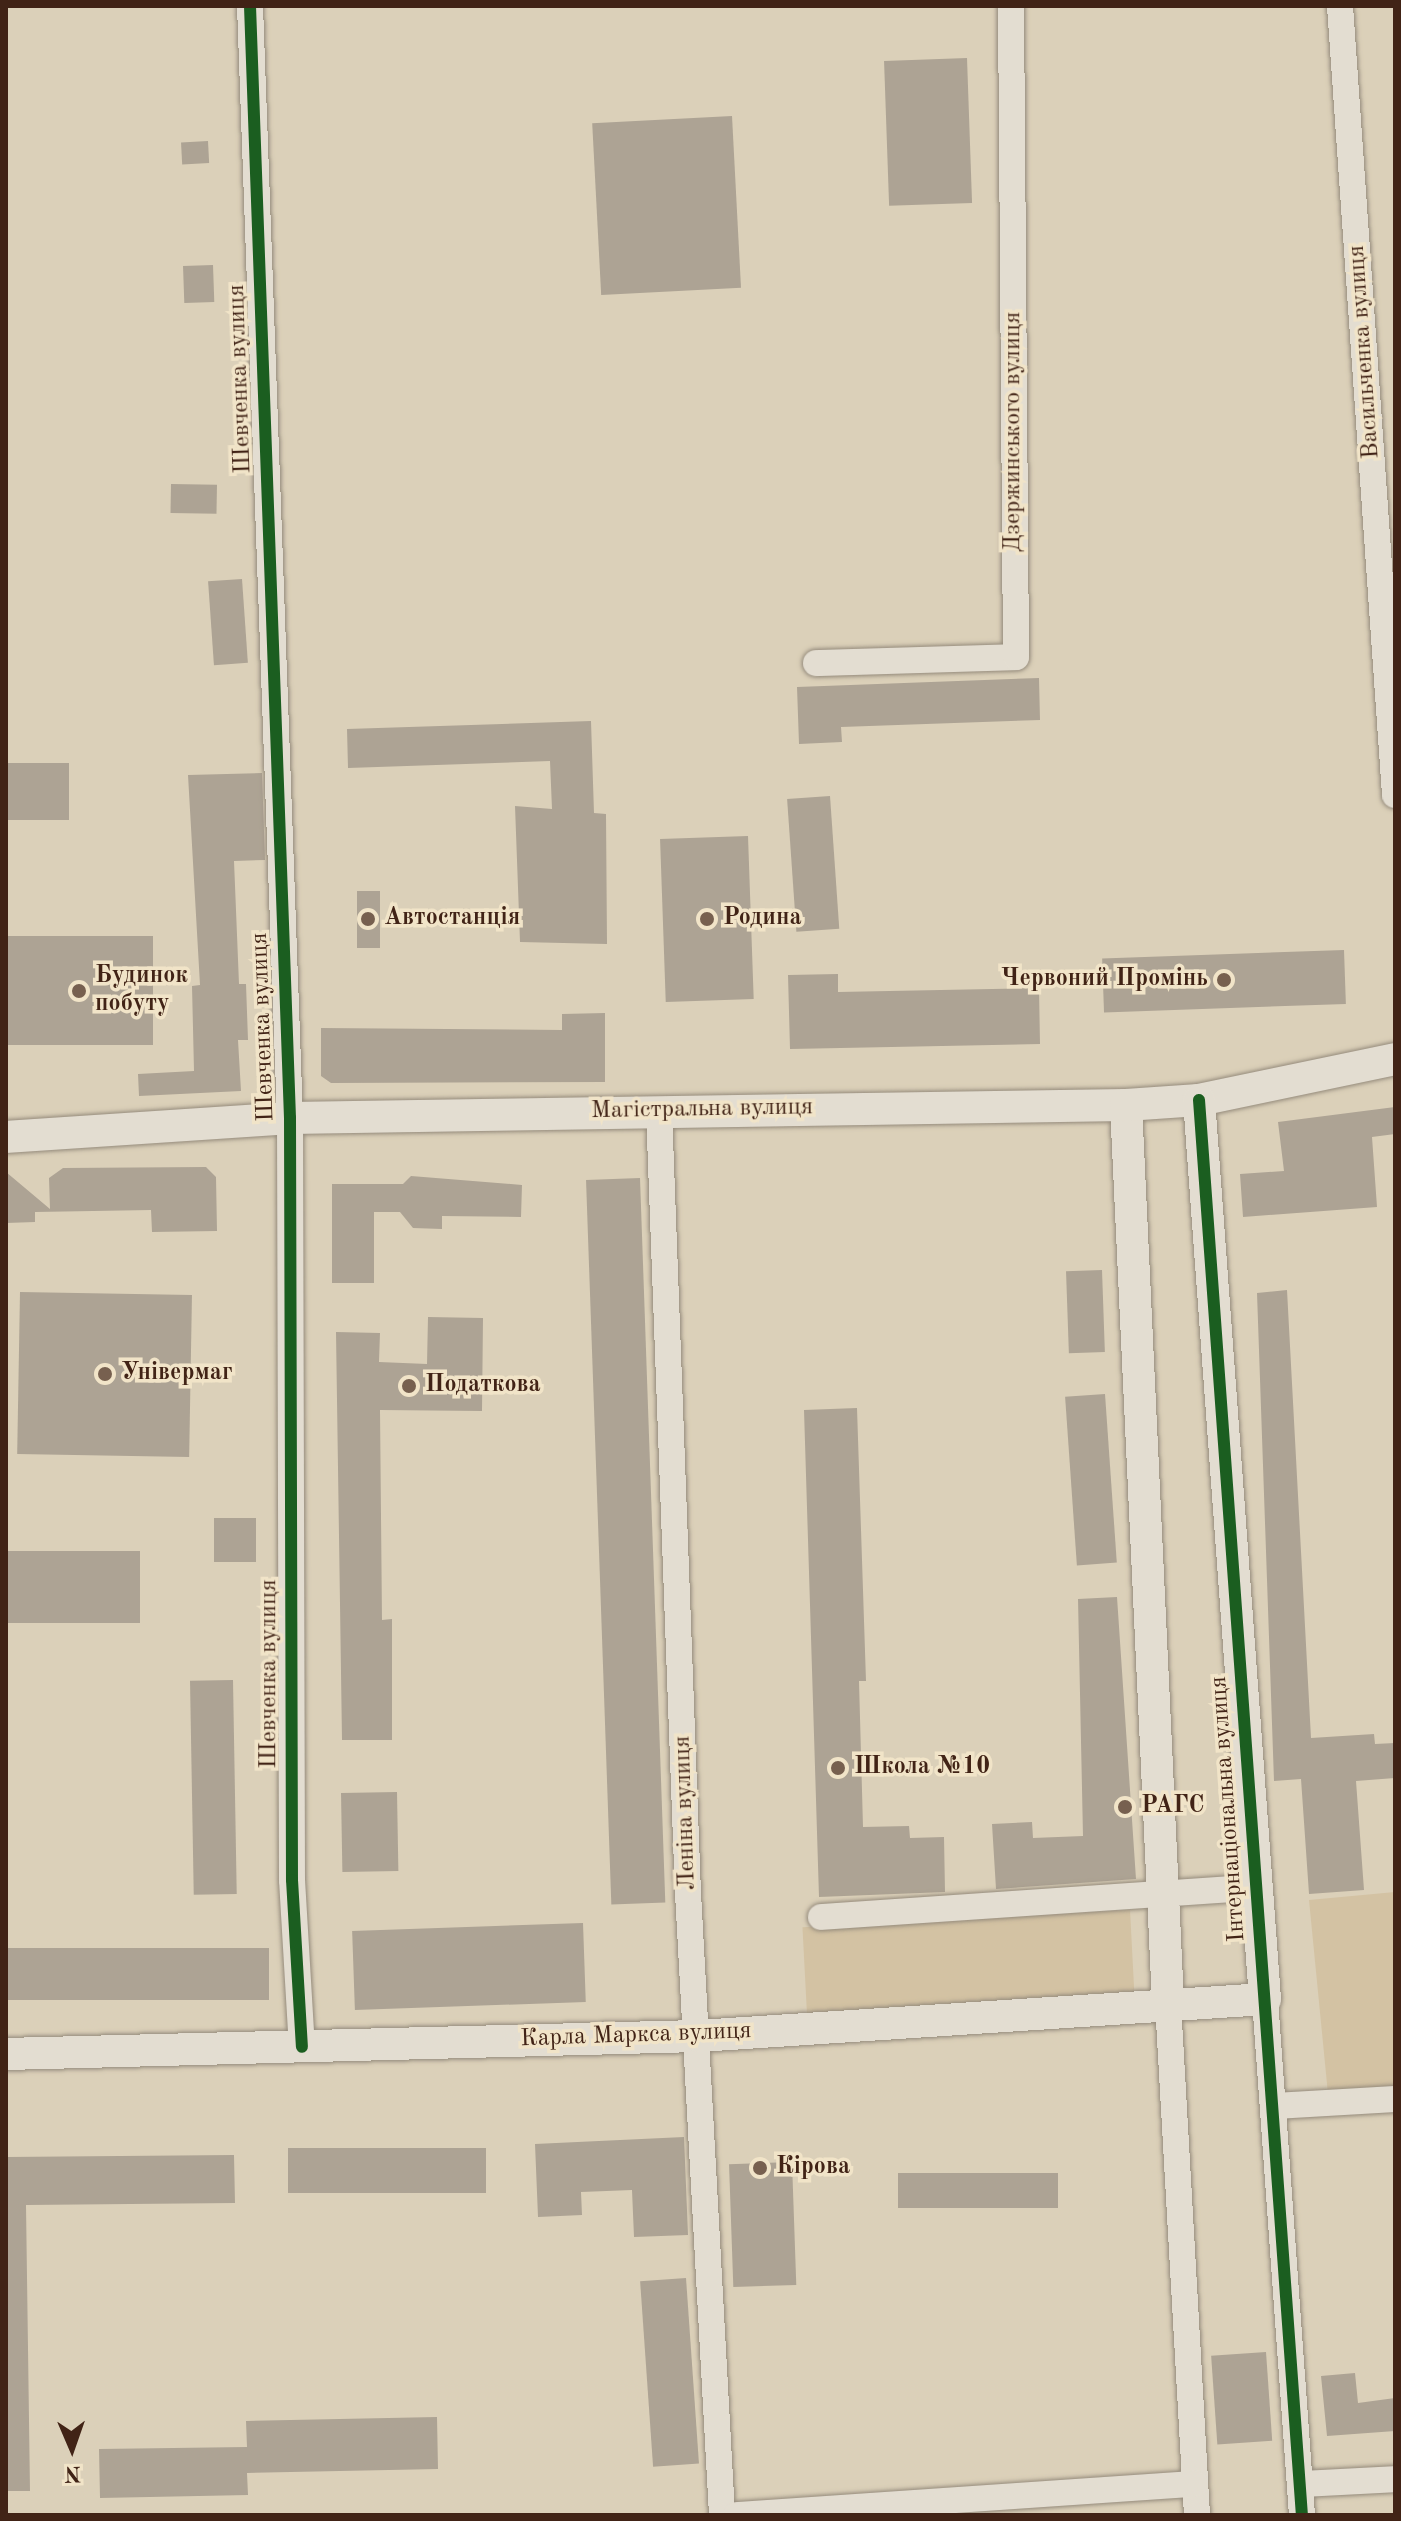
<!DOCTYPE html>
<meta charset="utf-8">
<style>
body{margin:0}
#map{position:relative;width:1401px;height:2521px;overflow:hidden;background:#dbd0b9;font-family:"Old Standard TT",serif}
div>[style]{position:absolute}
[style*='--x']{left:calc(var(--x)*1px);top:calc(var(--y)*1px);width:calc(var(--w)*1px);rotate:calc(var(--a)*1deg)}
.green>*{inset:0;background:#d3c2a3;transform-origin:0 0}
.building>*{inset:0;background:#ada394;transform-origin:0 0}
.roads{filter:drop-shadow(0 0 2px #958b7c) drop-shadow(0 0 2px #958b7c)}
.minor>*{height:26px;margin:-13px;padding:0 13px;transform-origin:13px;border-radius:13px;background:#e3ddd1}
.tertiary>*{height:32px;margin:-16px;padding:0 16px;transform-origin:16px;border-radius:16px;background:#e3ddd1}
.cycleway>*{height:12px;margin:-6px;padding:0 6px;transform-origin:6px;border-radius:6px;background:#1b5e20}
.dots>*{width:22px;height:22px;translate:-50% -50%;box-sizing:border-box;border:4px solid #f1e4c8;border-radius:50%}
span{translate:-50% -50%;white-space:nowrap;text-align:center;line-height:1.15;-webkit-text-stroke:7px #f1e4c8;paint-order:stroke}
.street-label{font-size:24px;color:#412316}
.poi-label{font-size:24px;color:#412316;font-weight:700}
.left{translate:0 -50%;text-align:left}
.right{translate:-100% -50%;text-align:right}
.frame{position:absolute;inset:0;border:8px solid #412316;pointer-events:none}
.north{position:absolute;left:32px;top:2409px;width:80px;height:80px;-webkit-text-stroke:6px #f1e4c8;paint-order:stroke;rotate:178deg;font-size:22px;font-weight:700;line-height:32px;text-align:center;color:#412316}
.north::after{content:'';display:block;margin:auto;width:28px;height:36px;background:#412316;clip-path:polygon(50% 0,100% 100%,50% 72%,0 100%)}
</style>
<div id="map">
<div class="green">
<div style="clip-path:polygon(1395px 1892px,1395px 2090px,1328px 2094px,1309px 1900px)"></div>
<div style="left:1130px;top:1910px;width:88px;height:328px;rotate:87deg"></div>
</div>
<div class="building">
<div style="left:967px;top:58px;width:145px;height:83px;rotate:88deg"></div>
<div style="left:732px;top:116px;width:172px;height:140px;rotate:87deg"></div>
<div style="left:208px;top:141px;width:22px;height:27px;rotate:87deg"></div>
<div style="left:213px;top:265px;width:37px;height:30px;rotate:88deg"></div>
<div style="left:171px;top:484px;width:46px;height:29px;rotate:1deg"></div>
<div style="left:242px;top:579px;width:84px;height:34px;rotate:86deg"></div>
<div style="clip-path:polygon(1039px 678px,1040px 720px,841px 727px,842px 742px,799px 744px,797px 687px)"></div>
<div style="clip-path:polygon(591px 721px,594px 813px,606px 814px,607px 944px,520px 942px,515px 806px,552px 809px,550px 761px,348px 768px,347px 729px)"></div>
<div style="left:6px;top:763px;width:63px;height:57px"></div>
<div style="clip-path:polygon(262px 773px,265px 860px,234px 861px,239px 984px,246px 984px,248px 1040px,238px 1040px,241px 1091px,139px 1096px,138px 1074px,194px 1071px,192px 986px,200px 985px,188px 775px)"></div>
<div style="left:830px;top:796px;width:133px;height:43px;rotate:86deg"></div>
<div style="left:748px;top:836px;width:163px;height:88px;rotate:88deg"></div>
<div style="left:357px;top:891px;width:23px;height:57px"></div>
<div style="left:6px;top:936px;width:147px;height:109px"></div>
<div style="left:1344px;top:950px;width:54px;height:242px;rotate:88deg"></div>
<div style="clip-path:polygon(838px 974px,838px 992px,1039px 988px,1040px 1044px,790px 1049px,788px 975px)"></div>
<div style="clip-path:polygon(605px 1013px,605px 1082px,331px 1083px,321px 1076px,321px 1028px,562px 1030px,562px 1014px)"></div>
<div style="clip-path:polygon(1395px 1107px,1395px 1134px,1372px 1137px,1377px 1207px,1243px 1217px,1240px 1174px,1284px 1171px,1278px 1122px)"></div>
<div style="clip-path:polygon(206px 1167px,216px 1177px,217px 1231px,152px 1232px,151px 1210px,35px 1212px,35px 1222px,6px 1223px,6px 1172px,50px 1209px,49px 1178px,63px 1168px)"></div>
<div style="clip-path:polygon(411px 1176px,522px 1185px,521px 1217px,442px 1216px,442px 1229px,413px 1228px,400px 1212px,374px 1212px,374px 1283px,332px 1283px,332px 1184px,403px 1184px)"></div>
<div style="left:640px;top:1178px;width:725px;height:54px;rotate:88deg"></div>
<div style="left:1102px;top:1270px;width:82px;height:36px;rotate:88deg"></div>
<div style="clip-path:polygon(1287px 1290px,1311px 1738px,1374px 1734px,1375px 1744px,1395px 1743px,1395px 1778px,1356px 1781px,1364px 1890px,1309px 1894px,1301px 1779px,1274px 1781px,1257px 1293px)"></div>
<div style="left:20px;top:1292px;width:172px;height:162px;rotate:1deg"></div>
<div style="clip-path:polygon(428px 1317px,483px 1318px,482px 1411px,380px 1410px,382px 1620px,392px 1619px,392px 1740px,342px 1740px,336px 1332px,380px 1333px,379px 1362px,427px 1364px)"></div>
<div style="left:1105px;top:1394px;width:169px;height:40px;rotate:86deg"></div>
<div style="clip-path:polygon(857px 1408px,866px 1681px,859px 1681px,863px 1827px,909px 1826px,910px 1838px,944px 1837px,945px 1892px,819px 1897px,804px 1410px)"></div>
<div style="left:214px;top:1518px;width:42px;height:44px"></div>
<div style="left:6px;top:1551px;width:134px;height:72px"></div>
<div style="clip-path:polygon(1117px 1597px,1136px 1879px,996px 1889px,992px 1824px,1032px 1822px,1033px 1838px,1083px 1836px,1078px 1599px)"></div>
<div style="left:233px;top:1680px;width:214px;height:43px;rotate:89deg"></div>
<div style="left:397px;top:1792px;width:79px;height:56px;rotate:89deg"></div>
<div style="left:583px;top:1923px;width:79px;height:231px;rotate:88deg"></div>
<div style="left:269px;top:1948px;width:52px;height:263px;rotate:90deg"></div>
<div style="clip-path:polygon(684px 2137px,688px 2235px,634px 2237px,632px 2190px,581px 2192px,582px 2215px,538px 2217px,535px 2144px)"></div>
<div style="left:486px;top:2148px;width:45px;height:198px;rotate:90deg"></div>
<div style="clip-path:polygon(234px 2155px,235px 2203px,26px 2205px,30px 2491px,6px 2491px,6px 2157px)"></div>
<div style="left:792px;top:2162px;width:123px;height:63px;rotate:88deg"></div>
<div style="left:898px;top:2173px;width:160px;height:35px"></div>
<div style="left:686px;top:2278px;width:186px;height:46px;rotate:86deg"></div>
<div style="left:1266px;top:2352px;width:89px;height:55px;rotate:86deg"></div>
<div style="clip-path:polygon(1355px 2373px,1358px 2403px,1395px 2398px,1395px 2431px,1327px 2436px,1321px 2376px)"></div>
<div style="clip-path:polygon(437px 2417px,438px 2469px,247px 2473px,248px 2495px,100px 2498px,99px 2449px,247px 2447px,246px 2421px)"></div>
</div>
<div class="roads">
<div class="minor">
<div style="--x:250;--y:6;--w:1113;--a:87.94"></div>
<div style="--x:290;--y:1118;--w:762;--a:89.85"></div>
<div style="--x:292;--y:1880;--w:167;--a:86.6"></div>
<div style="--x:1340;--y:6;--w:791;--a:86.01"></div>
<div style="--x:816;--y:663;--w:200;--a:-1.7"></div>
<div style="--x:1016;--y:657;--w:651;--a:-90.44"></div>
<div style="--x:659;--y:1110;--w:784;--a:87.88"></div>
<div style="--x:688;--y:1893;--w:623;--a:86.87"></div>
<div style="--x:821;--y:1917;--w:436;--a:-3.9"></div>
<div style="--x:1265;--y:1999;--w:517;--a:85.9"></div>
<div style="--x:1168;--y:2003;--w:513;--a:86.76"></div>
<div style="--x:1275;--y:2106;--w:120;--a:-3.3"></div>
<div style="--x:1301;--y:2484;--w:94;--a:-3"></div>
<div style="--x:737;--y:2515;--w:459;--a:-3.9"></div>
</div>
<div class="tertiary">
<div style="--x:1126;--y:1105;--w:899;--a:87.32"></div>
<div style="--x:6;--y:1137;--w:285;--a:-3.8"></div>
<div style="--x:290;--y:1118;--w:836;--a:-0.89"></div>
<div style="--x:1126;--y:1105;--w:73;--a:-3.9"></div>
<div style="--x:1199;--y:1100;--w:200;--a:-11.8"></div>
<div style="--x:6;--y:2054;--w:693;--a:-1.49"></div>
<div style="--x:699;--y:2036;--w:567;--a:-3.74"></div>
<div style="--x:1265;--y:1999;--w:901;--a:-94.2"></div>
</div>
</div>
<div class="cycleway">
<div style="--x:250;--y:6;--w:1113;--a:87.94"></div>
<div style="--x:290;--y:1118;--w:762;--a:89.85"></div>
<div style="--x:292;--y:1880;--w:167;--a:86.6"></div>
<div style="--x:1199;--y:1100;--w:1419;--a:85.84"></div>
</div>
<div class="dots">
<div style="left:368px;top:919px;background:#77604f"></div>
<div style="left:707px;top:919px;background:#77604f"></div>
<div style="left:1224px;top:980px;background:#77604f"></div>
<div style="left:79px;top:991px;background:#77604f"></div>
<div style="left:105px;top:1374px;background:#77604f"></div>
<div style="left:409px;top:1386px;background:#77604f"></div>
<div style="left:838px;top:1768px;background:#77604f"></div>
<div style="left:1125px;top:1807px;background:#77604f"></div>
<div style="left:760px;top:2168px;background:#77604f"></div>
</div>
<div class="street-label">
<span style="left:1365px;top:352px;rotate:-94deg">Васильченка вулиця</span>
<span style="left:241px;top:379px;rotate:-92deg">Шевченка вулиця</span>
<span style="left:1014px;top:432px;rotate:-90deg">Дзержинського вулиця</span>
<span style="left:264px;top:1027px;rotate:-92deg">Шевченка вулиця</span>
<span style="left:702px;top:1110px;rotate:-1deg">Магістральна вулиця</span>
<span style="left:270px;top:1674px;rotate:-90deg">Шевченка вулиця</span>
<span style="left:1229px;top:1809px;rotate:-94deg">Інтернаціональна вулиця</span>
<span style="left:686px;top:1813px;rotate:-92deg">Леніна вулиця</span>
<span style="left:636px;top:2036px;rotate:-2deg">Карла Маркса вулиця</span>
</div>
<div class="poi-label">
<span class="left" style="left:384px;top:919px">Автостанція</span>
<span class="left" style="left:723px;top:919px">Родина</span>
<span class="left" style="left:95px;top:991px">Будинок<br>побуту</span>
<span class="right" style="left:1208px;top:980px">Червоний Промінь</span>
<span class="left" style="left:121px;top:1374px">Універмаг</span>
<span class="left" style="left:425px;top:1386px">Податкова</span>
<span class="left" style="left:854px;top:1768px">Школа №10</span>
<span class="left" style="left:1141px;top:1807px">РАГС</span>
<span class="left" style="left:776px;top:2168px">Кірова</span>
</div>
<div class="frame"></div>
<div class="north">N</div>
</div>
